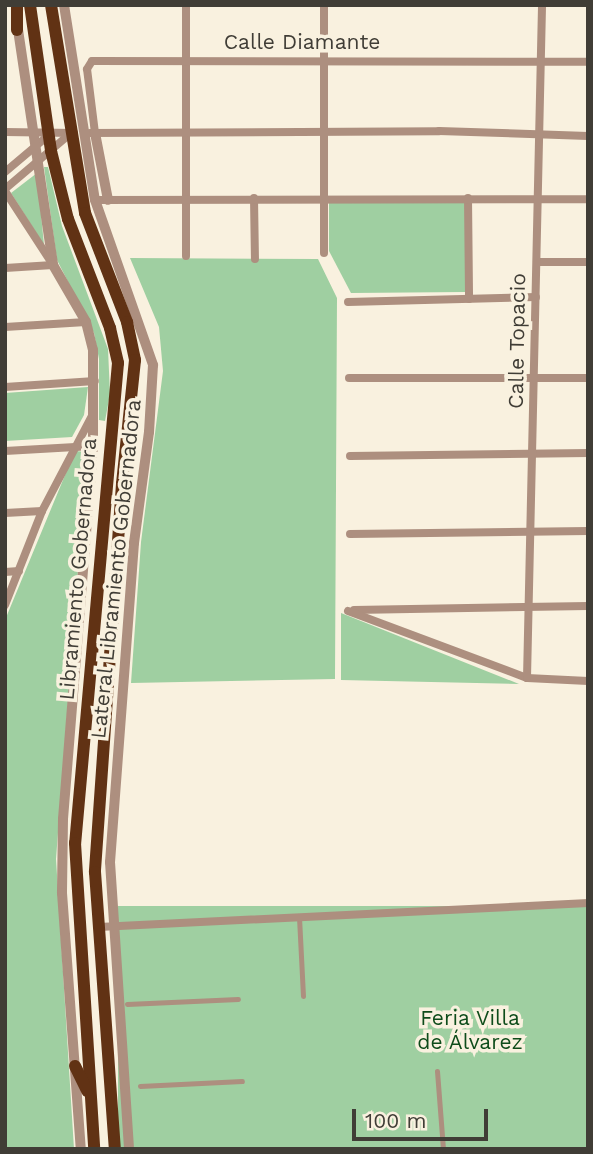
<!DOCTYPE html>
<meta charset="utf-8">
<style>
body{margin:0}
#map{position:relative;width:593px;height:1154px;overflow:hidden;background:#f9f1df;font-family:"Work Sans",sans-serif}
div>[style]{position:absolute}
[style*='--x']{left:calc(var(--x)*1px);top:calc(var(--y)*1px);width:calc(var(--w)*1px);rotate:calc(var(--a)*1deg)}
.green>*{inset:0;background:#9fcfa1;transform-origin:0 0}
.pedestrian>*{height:5px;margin:-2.5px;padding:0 2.5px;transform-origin:2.5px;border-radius:2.5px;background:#ad8f7f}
.minor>*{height:8px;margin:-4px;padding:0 4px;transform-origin:4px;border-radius:4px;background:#ad8f7f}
.tertiary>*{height:10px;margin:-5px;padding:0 5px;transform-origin:5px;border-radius:5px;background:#ad8f7f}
.trunk>*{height:12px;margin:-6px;padding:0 6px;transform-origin:6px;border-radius:6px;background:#613214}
span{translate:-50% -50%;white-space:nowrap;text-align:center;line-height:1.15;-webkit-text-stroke:7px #f9f1df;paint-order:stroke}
.street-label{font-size:21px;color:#403d36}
.park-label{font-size:21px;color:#0e4c1a}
.frame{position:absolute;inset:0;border:7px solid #403d36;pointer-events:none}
.scale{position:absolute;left:352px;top:1109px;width:136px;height:32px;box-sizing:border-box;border:4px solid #403d36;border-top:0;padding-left:9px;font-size:21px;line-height:24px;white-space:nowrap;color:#403d36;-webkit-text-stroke:5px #f9f1df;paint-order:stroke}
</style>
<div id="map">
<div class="green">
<div style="clip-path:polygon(44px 167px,48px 167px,62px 226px,108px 349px,110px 394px,105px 421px,99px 420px,99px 359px,94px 333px,57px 260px)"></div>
<div style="clip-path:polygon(37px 173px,44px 245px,11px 193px)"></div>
<div style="clip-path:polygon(465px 201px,465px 292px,351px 293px,329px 251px,329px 202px)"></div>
<div style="clip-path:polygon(130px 258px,318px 259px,337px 298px,335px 679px,131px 683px,141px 542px,163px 371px,159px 327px)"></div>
<div style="clip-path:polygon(88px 387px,84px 415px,72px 437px,5px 441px,5px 393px)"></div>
<div style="clip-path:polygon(75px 451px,87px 452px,56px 859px,74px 1149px,5px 1149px,5px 620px)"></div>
<div style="clip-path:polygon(341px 613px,519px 684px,341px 680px)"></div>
<div style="left:588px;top:906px;width:243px;height:470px;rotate:90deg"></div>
</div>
<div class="pedestrian">
<div style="--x:299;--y:917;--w:79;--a:87.1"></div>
<div style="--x:127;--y:1004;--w:111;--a:-2.6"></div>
<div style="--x:437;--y:1071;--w:78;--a:85.6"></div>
<div style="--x:140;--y:1086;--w:102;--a:-2.8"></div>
</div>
<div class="minor">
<div style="--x:186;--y:5;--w:251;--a:90"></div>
<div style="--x:5;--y:132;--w:69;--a:0.8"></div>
<div style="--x:90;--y:133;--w:349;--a:-0.3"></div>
<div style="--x:439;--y:131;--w:149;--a:1.9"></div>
<div style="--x:95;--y:133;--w:64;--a:-97.1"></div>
<div style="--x:87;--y:69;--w:9;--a:-58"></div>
<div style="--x:92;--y:61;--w:496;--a:0.1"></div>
<div style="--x:5;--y:172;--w:57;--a:-40.1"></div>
<div style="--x:5;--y:189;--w:87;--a:-40.3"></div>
<div style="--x:5;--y:191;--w:88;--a:57"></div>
<div style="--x:53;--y:265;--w:48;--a:176.4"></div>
<div style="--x:254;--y:198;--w:61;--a:89.1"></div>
<div style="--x:468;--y:198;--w:101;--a:89.4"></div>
<div style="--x:95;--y:200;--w:493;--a:-0.1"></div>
<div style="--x:324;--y:253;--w:248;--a:-90"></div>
<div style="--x:537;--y:262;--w:51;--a:0"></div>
<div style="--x:348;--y:302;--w:188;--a:-1.5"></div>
<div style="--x:5;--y:327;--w:81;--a:-3.5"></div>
<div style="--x:349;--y:378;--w:239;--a:0"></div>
<div style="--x:5;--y:387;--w:90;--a:-3.8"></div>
<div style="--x:5;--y:451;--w:88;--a:-3.3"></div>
<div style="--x:350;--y:456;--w:238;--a:-0.7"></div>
<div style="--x:5;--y:513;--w:37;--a:-3"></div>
<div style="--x:350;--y:534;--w:238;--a:-0.7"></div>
<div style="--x:5;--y:572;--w:14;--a:-4"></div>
<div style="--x:5;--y:605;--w:101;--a:-68.5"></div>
<div style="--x:42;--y:511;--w:110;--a:-62.3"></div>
<div style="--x:354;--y:610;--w:234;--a:-1"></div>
<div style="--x:348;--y:611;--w:191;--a:20.5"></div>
<div style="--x:527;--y:678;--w:61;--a:2.8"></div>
<div style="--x:527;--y:678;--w:673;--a:-88.72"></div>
<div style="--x:99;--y:927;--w:490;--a:-2.8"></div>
</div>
<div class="tertiary">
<div style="--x:64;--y:5;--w:197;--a:81"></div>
<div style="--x:95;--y:200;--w:175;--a:70.6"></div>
<div style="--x:153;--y:365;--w:67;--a:93.4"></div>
<div style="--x:149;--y:432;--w:112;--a:97.7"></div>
<div style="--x:134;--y:543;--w:320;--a:94.3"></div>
<div style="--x:110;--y:862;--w:288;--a:86.2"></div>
<div style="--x:17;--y:23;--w:245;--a:81.5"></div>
<div style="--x:53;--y:265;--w:66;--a:59.9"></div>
<div style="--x:86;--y:322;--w:29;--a:76"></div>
<div style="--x:93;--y:350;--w:96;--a:90"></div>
<div style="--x:93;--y:446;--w:374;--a:94.6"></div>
<div style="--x:63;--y:819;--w:74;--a:90.8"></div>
<div style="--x:62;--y:893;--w:257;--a:85.8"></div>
<div style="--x:95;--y:133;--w:68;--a:79"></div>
</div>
<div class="trunk">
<div style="--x:17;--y:5;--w:25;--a:90"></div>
<div style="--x:30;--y:5;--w:148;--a:81.8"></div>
<div style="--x:51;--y:151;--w:70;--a:76"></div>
<div style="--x:68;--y:219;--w:117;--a:68.9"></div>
<div style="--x:110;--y:328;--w:36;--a:77"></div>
<div style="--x:118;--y:363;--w:482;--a:95.1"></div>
<div style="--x:75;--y:843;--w:307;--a:86.4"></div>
<div style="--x:51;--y:5;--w:211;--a:80.7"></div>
<div style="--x:85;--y:213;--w:117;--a:68.9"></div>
<div style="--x:127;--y:322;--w:39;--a:78"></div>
<div style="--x:135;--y:360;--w:125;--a:96"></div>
<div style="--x:122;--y:484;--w:389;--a:94"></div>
<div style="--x:95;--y:872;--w:278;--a:85.9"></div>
<div style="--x:75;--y:1066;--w:28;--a:64"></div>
</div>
<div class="street-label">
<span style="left:302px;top:42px">Calle Diamante</span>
<span style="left:517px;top:341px;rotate:-89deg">Calle Topacio</span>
<span style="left:78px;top:569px;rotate:-85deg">Libramiento Gobernadora</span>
<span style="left:116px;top:569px;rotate:-84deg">Lateral Libramiento Gobernadora</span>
</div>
<div class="park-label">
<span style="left:470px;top:1030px">Feria Villa<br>de Álvarez</span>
</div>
<div class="frame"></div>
<div class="scale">100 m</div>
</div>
